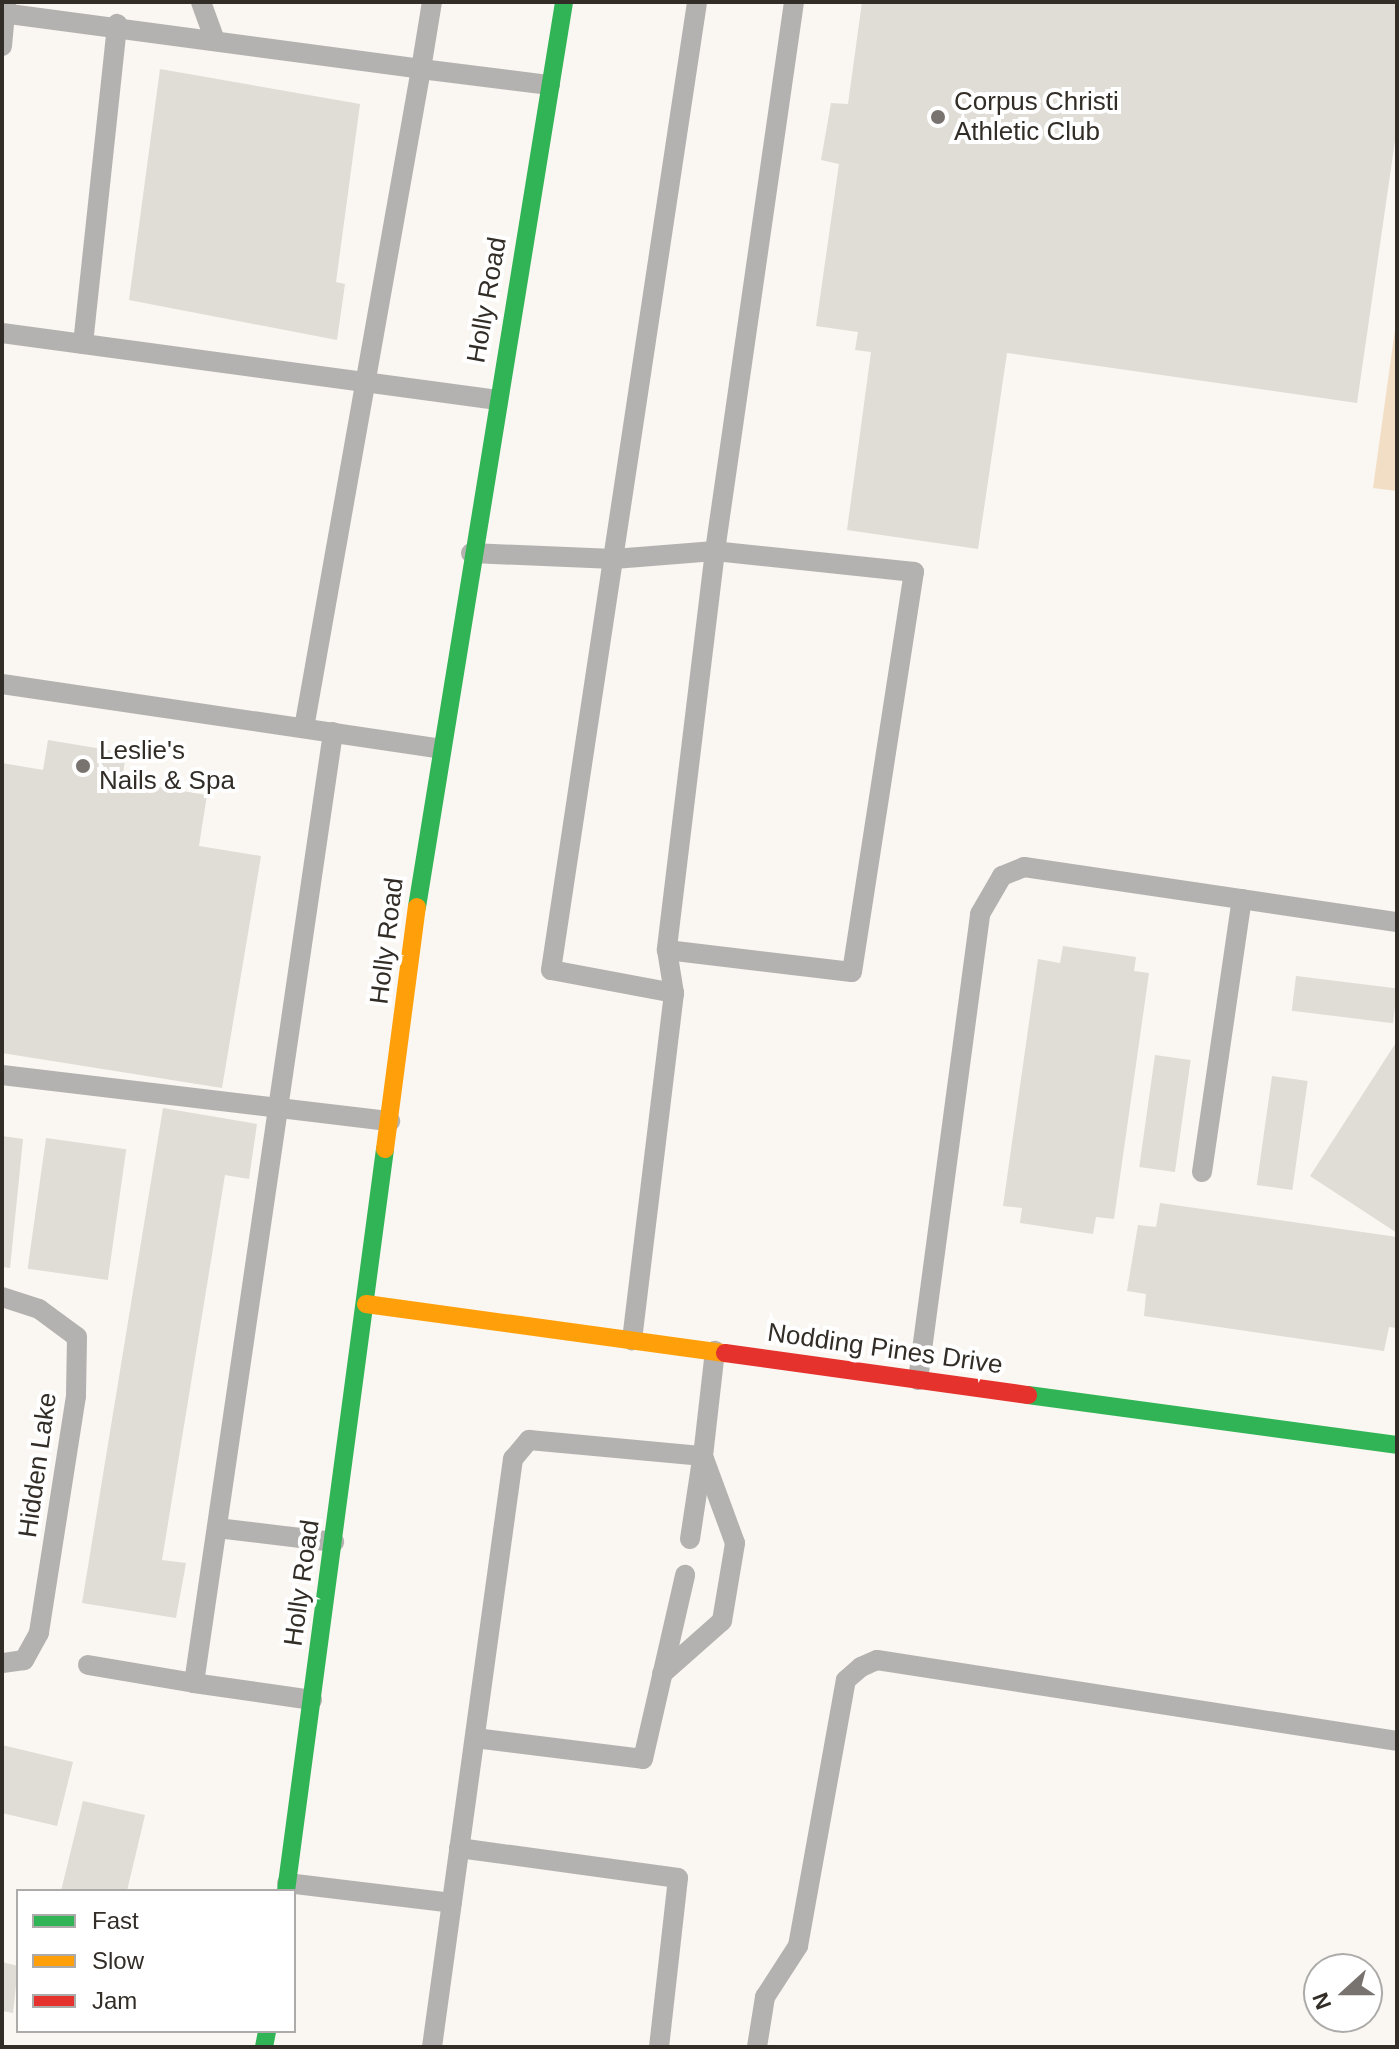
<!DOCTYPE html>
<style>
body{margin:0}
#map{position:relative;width:1399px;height:2049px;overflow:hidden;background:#faf6f1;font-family:Helvetica,sans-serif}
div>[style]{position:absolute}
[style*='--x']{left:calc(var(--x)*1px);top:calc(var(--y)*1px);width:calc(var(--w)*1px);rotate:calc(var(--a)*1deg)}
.green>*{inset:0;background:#f2dec5}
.building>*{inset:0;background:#e0dcd6;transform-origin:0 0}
.lane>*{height:20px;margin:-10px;padding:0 10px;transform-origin:10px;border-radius:10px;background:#b4b2b0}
.fast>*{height:18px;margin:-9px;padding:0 9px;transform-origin:9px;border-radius:9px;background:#30b455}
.slow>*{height:18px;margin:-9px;padding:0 9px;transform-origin:9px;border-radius:9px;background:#ff9f0a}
.jam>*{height:18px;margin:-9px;padding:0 9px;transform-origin:9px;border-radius:9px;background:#e5322d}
.dots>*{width:22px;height:22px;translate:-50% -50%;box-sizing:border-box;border:4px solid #fff;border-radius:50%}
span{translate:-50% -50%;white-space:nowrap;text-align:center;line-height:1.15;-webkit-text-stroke:8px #fff;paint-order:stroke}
.poi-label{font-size:26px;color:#322d27}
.left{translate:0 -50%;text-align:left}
.street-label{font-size:26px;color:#322d27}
.frame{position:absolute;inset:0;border:4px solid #322d27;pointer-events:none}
.legend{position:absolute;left:16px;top:1889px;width:280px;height:144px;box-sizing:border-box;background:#fff;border:2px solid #adaba9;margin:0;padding:10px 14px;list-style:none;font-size:24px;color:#322d27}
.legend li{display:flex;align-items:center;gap:16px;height:40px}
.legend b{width:40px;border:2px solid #adaba9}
.north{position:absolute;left:1303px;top:1953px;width:80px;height:80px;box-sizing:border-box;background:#fff;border:2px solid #adaba9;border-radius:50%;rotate:249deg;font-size:22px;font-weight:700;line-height:32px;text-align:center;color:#322d27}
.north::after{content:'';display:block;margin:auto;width:28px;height:36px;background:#78736e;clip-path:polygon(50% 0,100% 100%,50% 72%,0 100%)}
</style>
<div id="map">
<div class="green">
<div style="clip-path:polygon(1397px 315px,1397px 491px,1373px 488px)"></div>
</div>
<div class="building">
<div style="clip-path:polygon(862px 2px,1397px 2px,1397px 127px,1357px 403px,1007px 353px,978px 549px,847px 530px,871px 352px,855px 350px,858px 332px,816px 326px,839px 164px,821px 160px,831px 103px,848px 104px)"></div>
<div style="clip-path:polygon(160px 69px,360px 104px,336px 282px,345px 284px,337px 340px,129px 300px)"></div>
<div style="clip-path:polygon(48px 740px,126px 753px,122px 781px,207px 795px,199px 846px,261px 856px,222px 1088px,2px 1053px,2px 763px,43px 770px)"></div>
<div style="clip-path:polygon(1063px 946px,1136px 957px,1134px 971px,1149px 973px,1114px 1219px,1096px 1217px,1093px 1234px,1020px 1223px,1022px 1208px,1003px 1206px,1038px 959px,1060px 963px)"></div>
<div style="left:1296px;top:976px;width:102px;height:35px;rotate:7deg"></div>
<div style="clip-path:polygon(1397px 1041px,1397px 1233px,1310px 1176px)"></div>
<div style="left:1155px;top:1055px;width:36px;height:113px;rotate:8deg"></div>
<div style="left:1272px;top:1076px;width:36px;height:110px;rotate:8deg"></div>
<div style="clip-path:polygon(163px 1108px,257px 1124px,249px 1179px,225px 1175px,162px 1560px,186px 1563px,176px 1618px,82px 1603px)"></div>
<div style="clip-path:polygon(2px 1136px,23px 1139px,10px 1268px,2px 1267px)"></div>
<div style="left:46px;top:1138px;width:81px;height:132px;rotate:8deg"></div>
<div style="clip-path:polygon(1160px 1203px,1397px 1237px,1397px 1328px,1389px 1327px,1384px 1351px,1144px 1316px,1146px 1294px,1127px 1291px,1138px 1225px,1156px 1227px)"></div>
<div style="clip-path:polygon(2px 1745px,73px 1762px,57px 1826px,2px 1813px)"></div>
<div style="clip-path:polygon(83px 1801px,145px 1815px,127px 1891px,61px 1891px)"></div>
<div style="clip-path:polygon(2px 1962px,18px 1966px,13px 2013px,2px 2011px)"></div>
</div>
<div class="lane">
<div style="--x:201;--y:2;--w:38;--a:70"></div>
<div style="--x:2;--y:13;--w:423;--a:7.6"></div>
<div style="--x:421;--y:69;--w:68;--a:-80.7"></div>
<div style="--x:2;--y:46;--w:44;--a:-84.8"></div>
<div style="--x:2;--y:333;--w:500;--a:7.7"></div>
<div style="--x:83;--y:344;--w:322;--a:-83.9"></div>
<div style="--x:471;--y:553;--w:143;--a:2.4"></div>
<div style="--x:614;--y:559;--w:101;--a:-4.5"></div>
<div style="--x:715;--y:551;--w:402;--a:96.9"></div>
<div style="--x:667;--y:950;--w:44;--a:80.8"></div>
<div style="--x:674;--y:993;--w:350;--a:96.9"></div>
<div style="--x:2;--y:684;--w:441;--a:8.4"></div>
<div style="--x:304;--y:728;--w:669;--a:-79.93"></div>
<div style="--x:421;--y:69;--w:130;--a:7.1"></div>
<div style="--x:667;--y:950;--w:186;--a:6.8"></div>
<div style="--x:852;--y:972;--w:405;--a:-81.2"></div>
<div style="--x:914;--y:572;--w:200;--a:-174"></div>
<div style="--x:715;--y:551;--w:555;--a:-81.81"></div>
<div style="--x:674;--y:993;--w:125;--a:-169.4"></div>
<div style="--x:551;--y:970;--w:979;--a:-81.42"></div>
<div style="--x:2;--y:1075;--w:391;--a:6.8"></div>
<div style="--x:1202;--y:1172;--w:276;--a:-81.7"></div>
<div style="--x:2;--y:1297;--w:39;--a:18"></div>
<div style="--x:39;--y:1309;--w:47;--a:36.4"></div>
<div style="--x:77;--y:1337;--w:59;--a:91"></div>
<div style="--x:76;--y:1396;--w:240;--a:98.9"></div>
<div style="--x:39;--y:1633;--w:31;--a:119"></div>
<div style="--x:24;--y:1660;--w:22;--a:172"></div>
<div style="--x:918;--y:1380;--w:470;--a:-82.4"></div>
<div style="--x:980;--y:914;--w:44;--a:-59.9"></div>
<div style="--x:1002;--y:876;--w:24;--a:-22"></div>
<div style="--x:1024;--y:867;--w:377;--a:8.4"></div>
<div style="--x:217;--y:1528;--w:118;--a:6.8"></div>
<div style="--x:690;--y:1539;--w:80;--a:-81.4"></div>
<div style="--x:88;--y:1665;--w:108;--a:9.6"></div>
<div style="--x:662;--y:1674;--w:80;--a:-41.5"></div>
<div style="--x:722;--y:1621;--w:79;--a:-80.5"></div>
<div style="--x:735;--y:1543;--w:93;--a:-110.2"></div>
<div style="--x:312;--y:1700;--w:119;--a:-171.8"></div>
<div style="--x:194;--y:1683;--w:961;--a:-81.68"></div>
<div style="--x:475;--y:1738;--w:169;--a:7.1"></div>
<div style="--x:643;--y:1759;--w:189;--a:-77.1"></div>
<div style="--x:459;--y:1848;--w:221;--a:7.8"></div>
<div style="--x:678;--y:1878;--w:170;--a:96.4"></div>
<div style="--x:287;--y:1883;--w:166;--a:6.9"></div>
<div style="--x:432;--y:2047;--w:594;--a:-82.16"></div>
<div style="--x:513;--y:1459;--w:25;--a:-50"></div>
<div style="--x:529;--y:1440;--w:175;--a:5.3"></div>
<div style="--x:703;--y:1456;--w:106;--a:-83.5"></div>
<div style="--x:757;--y:2047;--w:51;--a:-80.9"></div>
<div style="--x:765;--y:1997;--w:61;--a:-57.1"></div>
<div style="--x:798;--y:1946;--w:270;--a:-79.8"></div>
<div style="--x:846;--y:1680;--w:20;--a:-41"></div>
<div style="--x:861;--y:1667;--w:17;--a:-24"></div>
<div style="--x:877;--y:1660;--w:526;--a:8.85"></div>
</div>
<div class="fast">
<div style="--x:417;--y:907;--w:917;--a:-80.77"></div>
<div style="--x:1028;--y:1395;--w:372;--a:7.7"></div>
<div style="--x:286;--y:1891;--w:749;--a:-82.4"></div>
<div style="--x:264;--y:2047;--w:16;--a:-79"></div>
</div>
<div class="slow">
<div style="--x:385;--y:1149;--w:244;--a:-82.5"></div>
<div style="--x:366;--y:1304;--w:362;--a:7.8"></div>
</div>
<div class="jam">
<div style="--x:725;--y:1353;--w:306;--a:7.9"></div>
</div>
<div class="dots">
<div style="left:938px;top:117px;background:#78736e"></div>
<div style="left:83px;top:766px;background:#78736e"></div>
</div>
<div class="poi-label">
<span class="left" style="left:954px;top:117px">Corpus Christi<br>Athletic Club</span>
<span class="left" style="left:99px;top:766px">Leslie's<br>Nails &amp; Spa</span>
</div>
<div class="street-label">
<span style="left:487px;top:300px;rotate:-80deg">Holly Road</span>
<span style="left:387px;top:941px;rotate:-83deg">Holly Road</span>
<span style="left:885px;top:1349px;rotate:8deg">Nodding Pines Drive</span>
<span style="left:38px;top:1465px;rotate:-82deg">Hidden Lake</span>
<span style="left:302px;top:1583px;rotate:-82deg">Holly Road</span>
</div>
<div class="frame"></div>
<ul class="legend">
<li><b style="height:10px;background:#30b455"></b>Fast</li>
<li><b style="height:10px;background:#ff9f0a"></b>Slow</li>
<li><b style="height:10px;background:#e5322d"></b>Jam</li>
</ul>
<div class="north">N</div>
</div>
